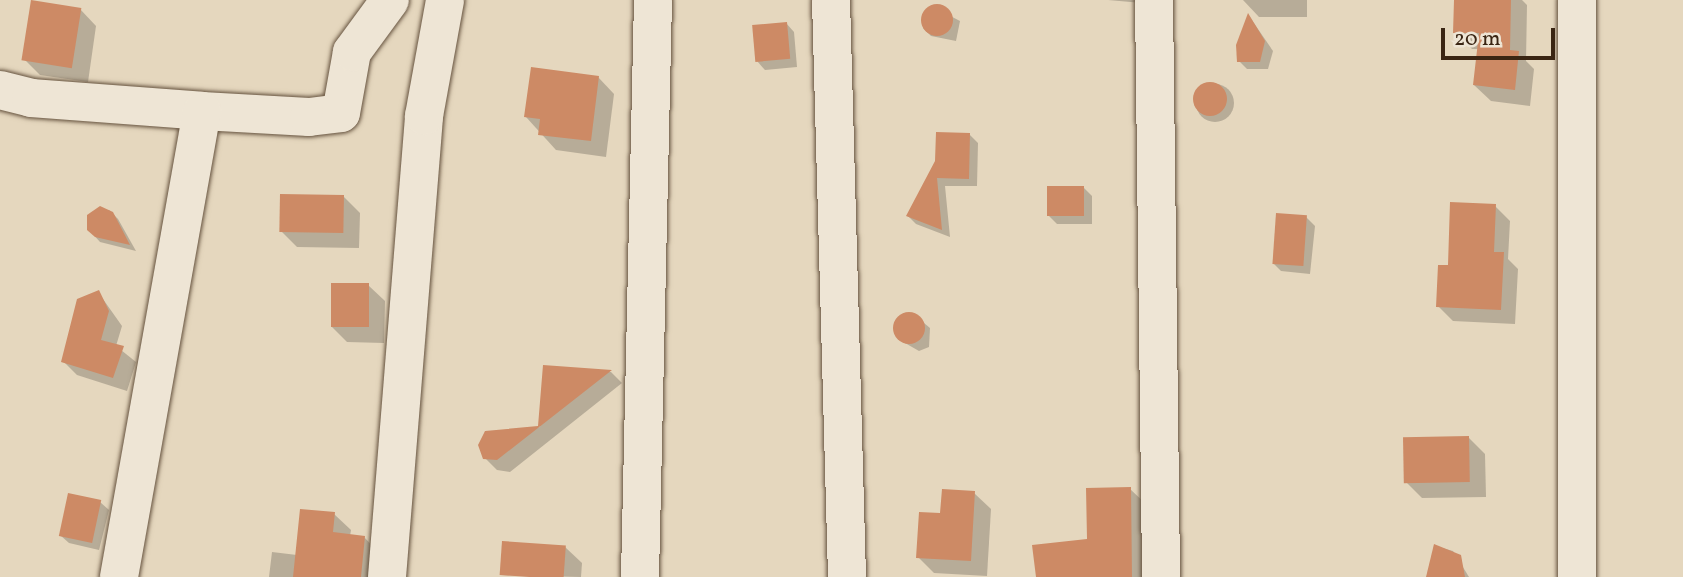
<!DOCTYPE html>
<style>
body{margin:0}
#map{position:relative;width:1683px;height:577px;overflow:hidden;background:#e5d7be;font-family:Vollkorn,serif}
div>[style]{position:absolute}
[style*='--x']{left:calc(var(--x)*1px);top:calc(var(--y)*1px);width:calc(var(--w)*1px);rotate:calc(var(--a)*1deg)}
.shadow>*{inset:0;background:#0003}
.round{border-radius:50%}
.building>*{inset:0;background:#cd8a65;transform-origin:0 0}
.roads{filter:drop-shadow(0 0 2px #65523e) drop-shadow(0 0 2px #65523e)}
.street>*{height:38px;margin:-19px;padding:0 19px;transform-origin:19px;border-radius:19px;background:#eee5d5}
span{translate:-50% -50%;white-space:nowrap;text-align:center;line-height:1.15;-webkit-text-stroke:5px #eee5d5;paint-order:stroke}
.scale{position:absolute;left:1441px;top:28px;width:114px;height:32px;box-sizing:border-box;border:4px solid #3a2513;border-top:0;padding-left:9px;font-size:21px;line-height:24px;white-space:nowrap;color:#3a2513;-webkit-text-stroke:5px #eee5d5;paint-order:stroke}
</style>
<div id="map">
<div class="shadow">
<div style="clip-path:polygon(1108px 0,1143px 0,1142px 3px)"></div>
<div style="clip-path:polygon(1243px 0,1307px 0,1307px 17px,1259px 17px)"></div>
<div style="clip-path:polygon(1456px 0,1522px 0,1527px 5px,1526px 61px,1534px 69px,1530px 106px,1491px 101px,1474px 85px,1479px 49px,1472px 49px,1455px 32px)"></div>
<div style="clip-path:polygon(933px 7px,960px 21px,956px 41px,931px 36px,923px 28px,927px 9px)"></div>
<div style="clip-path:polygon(80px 9px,96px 26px,88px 82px,40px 75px,24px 59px)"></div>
<div style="clip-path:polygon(1249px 16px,1273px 51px,1268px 69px,1247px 69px,1239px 61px)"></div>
<div style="clip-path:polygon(786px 23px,794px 32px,797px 67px,765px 70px,757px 61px)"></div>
<div style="clip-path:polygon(598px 77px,614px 94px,606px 157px,556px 150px,526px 117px)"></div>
<div class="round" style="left:1196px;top:84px;width:38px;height:38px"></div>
<div style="clip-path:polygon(969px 134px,978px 143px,977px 186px,945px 186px,950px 237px,916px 224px,908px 216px)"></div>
<div style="clip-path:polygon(1084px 188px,1092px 196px,1092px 224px,1057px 224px,1049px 216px)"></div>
<div style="clip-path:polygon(343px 196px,360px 213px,359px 248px,297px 247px,281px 231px)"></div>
<div style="clip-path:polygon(1495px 206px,1510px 221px,1508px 259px,1518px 269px,1515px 324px,1453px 321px,1438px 306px,1449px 267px)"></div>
<div style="clip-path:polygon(109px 210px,118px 219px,136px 251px,100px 242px,92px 233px,88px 216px)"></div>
<div style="clip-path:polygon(1306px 217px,1315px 226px,1310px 274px,1281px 271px,1273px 263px)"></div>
<div style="clip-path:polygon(368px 285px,385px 301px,384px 343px,347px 342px,331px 326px)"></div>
<div style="clip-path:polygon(98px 292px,122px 326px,116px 346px,136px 362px,127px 391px,77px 375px,63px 361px)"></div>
<div style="clip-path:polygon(912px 313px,930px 328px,929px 347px,919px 351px,898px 339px,895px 327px,902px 316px)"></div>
<div style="clip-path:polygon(545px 367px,611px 372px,622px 383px,510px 472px,497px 470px,485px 458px,486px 433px,540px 427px)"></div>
<div style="clip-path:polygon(1469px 438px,1485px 454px,1486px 497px,1422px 498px,1406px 482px)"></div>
<div style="clip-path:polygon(1130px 489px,1146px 504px,1150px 577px,1038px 577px,1089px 541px)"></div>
<div style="clip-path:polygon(974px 493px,991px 509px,987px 576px,934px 573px,918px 557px,942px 515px)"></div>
<div style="clip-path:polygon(100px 502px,109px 510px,99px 550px,69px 543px,60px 535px)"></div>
<div style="clip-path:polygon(334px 514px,351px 530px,350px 536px,364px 537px,380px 554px,378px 577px,269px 577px,272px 552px,297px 555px)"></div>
<div style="clip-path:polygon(1435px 546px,1453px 551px,1469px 577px,1435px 577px)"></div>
<div style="clip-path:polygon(565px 547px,582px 563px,581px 577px,501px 575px)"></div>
</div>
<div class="building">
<div style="left:31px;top:0;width:51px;height:61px;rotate:9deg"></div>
<div style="clip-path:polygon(1454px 0,1511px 0,1510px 50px,1519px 51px,1515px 90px,1473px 85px,1479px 33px,1453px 33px)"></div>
<div class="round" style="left:921px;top:4px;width:32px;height:32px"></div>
<div style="clip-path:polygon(1248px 13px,1265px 41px,1260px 62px,1237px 62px,1236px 45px)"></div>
<div style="left:787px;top:22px;width:37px;height:35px;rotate:85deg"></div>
<div style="clip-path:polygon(531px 67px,599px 76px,591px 141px,538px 135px,540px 119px,524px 117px)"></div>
<div class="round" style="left:1193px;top:82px;width:34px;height:34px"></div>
<div style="clip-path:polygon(936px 132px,970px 133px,969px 179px,937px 178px,942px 230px,906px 216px,935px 161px)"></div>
<div style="left:1047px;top:186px;width:37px;height:30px"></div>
<div style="left:280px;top:194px;width:64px;height:38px;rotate:1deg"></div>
<div style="clip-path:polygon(1450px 202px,1496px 204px,1494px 252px,1504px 252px,1501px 310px,1436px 307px,1438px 265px,1448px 265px)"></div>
<div style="clip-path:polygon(100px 206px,113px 212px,130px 245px,95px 237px,87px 230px,87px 215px)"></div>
<div style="left:1276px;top:213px;width:31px;height:51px;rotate:4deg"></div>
<div style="left:331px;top:283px;width:38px;height:44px"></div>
<div style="clip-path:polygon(99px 290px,109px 311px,101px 340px,124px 346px,113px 378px,61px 362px,77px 299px)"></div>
<div class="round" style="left:893px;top:312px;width:32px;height:32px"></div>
<div style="clip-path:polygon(543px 365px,612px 370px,497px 460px,483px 459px,478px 445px,485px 431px,538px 426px)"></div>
<div style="left:1469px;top:436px;width:46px;height:66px;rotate:89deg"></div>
<div style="clip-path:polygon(1131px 487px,1132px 577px,1036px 577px,1032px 545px,1087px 539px,1086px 488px)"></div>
<div style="clip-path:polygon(942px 489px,975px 491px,971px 561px,916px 558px,919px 512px,940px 513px)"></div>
<div style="left:68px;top:493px;width:34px;height:44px;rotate:12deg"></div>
<div style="clip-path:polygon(300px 509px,335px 512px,333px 532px,365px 536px,361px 577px,293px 577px)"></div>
<div style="left:502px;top:541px;width:64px;height:34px;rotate:4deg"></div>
<div style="clip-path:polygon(1434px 544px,1461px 555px,1465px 577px,1426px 577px)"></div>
</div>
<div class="roads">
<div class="street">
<div style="--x:831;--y:0;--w:577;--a:88.41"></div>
<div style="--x:1154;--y:0;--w:577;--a:89.3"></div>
<div style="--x:1577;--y:0;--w:577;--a:90"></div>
<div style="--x:0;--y:90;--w:32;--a:14"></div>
<div style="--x:31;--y:98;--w:171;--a:4.3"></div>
<div style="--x:202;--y:111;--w:107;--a:3.2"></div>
<div style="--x:309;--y:117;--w:32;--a:-7"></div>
<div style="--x:341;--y:113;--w:62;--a:-79.8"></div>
<div style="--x:352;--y:52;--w:64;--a:-53.8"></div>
<div style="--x:119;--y:577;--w:473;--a:-79.9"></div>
<div style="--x:387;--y:577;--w:462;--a:-85.4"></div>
<div style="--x:424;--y:116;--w:118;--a:-79.7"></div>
<div style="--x:640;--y:577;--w:577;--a:-88.71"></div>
</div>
</div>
<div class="scale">20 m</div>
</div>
